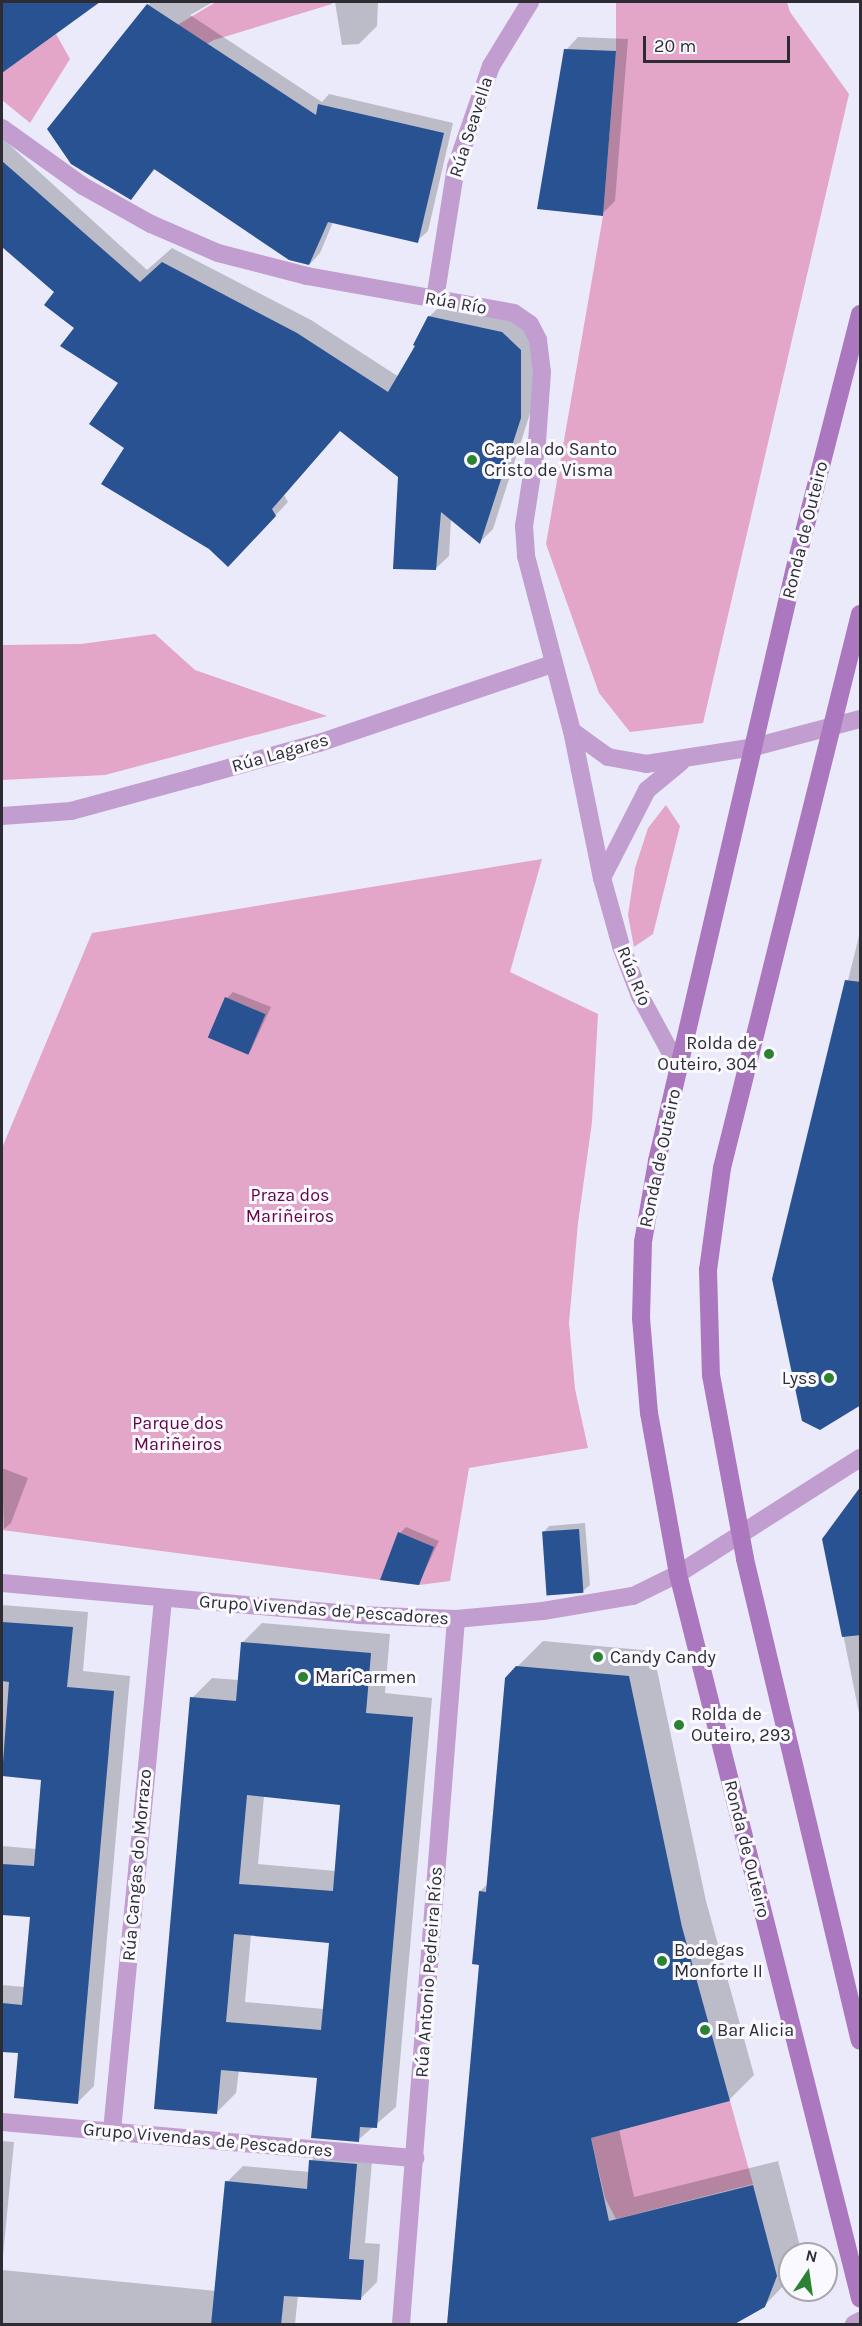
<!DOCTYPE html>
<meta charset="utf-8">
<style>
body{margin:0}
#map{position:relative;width:862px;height:2326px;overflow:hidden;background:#ebeafa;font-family:Karla,sans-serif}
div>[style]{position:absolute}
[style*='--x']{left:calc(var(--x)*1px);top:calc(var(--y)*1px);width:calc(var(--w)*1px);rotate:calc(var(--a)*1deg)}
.green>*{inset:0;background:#e3a6c8}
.shadow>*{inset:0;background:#0003}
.building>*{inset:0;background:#295292;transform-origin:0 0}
.minor>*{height:18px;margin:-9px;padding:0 9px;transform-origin:9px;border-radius:9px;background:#c19ecf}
.secondary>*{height:18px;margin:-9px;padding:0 9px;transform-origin:9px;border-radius:9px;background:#ab77bf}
.dots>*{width:16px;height:16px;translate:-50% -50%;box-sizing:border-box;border:3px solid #f9f9ff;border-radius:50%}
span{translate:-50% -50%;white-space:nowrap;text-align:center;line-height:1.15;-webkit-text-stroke:6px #f9f9ff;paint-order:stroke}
.street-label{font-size:18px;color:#2c2c32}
.poi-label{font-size:18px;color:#2c2c32}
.left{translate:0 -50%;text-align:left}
.right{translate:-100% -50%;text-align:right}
.park-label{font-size:18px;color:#660048}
.frame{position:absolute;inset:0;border:3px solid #2c2c32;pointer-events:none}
.north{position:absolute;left:778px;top:2242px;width:60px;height:60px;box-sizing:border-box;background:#f9f9ff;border:2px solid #a7a7ad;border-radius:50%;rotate:13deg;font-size:16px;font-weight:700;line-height:24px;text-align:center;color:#2c2c32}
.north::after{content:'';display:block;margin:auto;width:21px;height:27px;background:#2b8230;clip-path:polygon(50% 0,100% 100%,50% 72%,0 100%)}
.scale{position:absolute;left:643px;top:36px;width:147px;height:27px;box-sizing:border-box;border:3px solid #2c2c32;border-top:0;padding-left:8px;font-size:18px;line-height:21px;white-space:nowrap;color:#2c2c32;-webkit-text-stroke:4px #f9f9ff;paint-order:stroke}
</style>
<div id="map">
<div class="green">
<div style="clip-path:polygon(216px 2px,331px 2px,332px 4px,214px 40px,191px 52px,174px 27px)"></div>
<div style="clip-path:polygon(616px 2px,787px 2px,790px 12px,849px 94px,703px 723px,630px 732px,599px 693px,546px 544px,603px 216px,616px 51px)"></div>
<div style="clip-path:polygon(56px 34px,70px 59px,30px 123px,2px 100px,2px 64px,6px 70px)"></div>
<div style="clip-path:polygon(155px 634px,195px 670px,327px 716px,105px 775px,2px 780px,2px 645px,81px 644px)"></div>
<div style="clip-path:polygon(666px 805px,680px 826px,653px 934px,634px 947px,628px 915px,635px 868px,648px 828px)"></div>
<div style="clip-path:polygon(542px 859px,510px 972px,598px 1014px,592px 1122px,578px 1223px,569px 1323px,575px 1389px,588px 1448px,469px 1468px,450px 1581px,419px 1585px,2px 1530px,2px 1148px,92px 933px)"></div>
<div style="clip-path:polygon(730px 2101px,753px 2184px,616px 2219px,605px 2198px,591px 2138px)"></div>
</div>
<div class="shadow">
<div style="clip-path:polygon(2px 2px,98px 2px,6px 68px,2px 62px)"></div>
<div style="clip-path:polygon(151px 2px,213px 2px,190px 15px,322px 102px,329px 94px,453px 123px,428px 231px,417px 241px,333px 222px,320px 253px,310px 264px,289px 258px,156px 168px,131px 198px,48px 129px)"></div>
<div style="clip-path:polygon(335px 2px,378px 2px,377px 26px,359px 44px,342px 45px)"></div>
<div style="clip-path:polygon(578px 37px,628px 39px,615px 201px,602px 214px,566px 50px)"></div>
<div style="clip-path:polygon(2px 138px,147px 270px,172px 248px,311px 320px,399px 377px,429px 317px,442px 304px,515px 319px,534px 336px,533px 404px,493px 529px,480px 542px,451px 519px,449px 556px,435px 569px,399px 477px,341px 429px,284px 495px,288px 502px,241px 552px,126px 448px,120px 383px,76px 328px,56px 292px,2px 245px)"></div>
<div style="clip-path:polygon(860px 932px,860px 1403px,774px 1279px)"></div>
<div style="clip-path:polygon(233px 992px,271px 1007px,250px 1052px,227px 998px)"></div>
<div style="clip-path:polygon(2px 1468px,28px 1478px,11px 1523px,4px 1529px)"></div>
<div style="clip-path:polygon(860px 1496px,860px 1718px,824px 1539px)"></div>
<div style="clip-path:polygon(585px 1523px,590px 1585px,583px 1591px,543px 1533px,549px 1526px)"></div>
<div style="clip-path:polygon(406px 1527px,439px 1541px,419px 1583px,400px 1533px)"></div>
<div style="clip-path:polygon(2px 1605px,88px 1612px,83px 1671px,130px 1676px,94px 2086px,78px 2102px,20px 2052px,2px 2050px,2px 1985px,25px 1987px,32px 1917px,2px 1914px,2px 1846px,37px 1849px,43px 1778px,2px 1775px)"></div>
<div style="clip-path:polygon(evenodd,262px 1623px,390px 1634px,385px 1693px,432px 1698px,396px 2107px,358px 2140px,318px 2077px,239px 2070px,236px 2093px,217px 2112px,192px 1698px,212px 1678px,239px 1680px,242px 1643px,262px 1623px,264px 1796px,341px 1804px,336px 1871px,258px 1864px,264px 1796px,262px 1623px,251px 1934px,330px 1941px,324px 2009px,245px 2002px,251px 1934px)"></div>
<div style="clip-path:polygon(543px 1641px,653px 1651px,706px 1901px,754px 2075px,729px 2100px,619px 2129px,634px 2197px,778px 2161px,801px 2250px,799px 2254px,790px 2254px,789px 2280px,764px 2306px,447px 2324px,481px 1964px,480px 1891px,489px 1883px,517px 1667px)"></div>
<div style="clip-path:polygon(2px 2141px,14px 2142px,2px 2266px)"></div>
<div style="clip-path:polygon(327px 2145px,373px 2149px,365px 2243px,380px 2244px,377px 2282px,361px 2298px,298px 2295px,295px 2324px,2px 2324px,2px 2270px,216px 2291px,227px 2182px,243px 2166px,310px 2172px,311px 2161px)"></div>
</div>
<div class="building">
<div style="clip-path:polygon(2px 2px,100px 2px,2px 73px)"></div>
<div style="clip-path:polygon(147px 4px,316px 115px,318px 104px,444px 133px,418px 243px,328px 222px,309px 265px,289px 260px,154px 169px,131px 200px,71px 164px,47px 129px)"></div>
<div style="clip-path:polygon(564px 49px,616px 51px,603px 216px,537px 209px)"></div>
<div style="clip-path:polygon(2px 161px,140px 282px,162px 262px,297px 333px,388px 392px,415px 346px,413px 345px,428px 316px,502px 332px,521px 350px,521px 418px,480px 544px,441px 512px,436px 570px,393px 569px,398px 477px,340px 431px,272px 509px,276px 516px,228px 567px,209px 549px,101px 484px,124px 448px,89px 424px,118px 383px,60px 346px,74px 328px,44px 305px,54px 292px,2px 247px)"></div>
<div style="clip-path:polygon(845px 980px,861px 982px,861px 1405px,820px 1430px,802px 1421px,772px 1279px)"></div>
<div style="left:225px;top:997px;width:44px;height:44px;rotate:23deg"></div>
<div style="clip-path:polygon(861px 1486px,861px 1635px,842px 1637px,822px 1539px)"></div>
<div style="left:579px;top:1529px;width:64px;height:37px;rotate:86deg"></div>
<div style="clip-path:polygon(398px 1532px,434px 1547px,419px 1585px,380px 1580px)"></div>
<div style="clip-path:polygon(2px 1622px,73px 1627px,67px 1687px,114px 1691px,78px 2104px,14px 2098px,18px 2053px,2px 2052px,2px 2003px,22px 2005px,30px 1917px,2px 1915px,2px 1864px,34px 1866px,41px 1780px,2px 1776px,9px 1682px,2px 1681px)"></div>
<div style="clip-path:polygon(evenodd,241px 1642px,371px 1653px,366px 1713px,413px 1717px,377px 2128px,360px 2127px,359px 2142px,311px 2138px,317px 2078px,221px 2070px,217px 2114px,154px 2109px,190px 1697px,236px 1701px,241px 1642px,247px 1795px,340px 1805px,333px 1891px,239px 1884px,247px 1795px,241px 1642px,234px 1934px,329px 1943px,321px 2030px,226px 2022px,234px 1934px)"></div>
<div style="clip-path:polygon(516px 1666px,629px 1676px,682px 1927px,730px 2101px,591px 2138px,609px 2221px,753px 2185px,777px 2276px,765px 2307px,733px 2325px,447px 2325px,479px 1965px,472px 1964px,479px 1891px,486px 1892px,505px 1678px)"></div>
<div style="clip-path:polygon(309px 2160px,357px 2164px,349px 2259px,364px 2260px,361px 2300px,284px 2296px,281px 2325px,211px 2325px,225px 2181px,307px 2189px)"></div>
</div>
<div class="minor">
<div style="--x:2;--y:128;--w:100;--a:35.6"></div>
<div style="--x:83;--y:186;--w:78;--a:29.2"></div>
<div style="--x:151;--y:224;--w:73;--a:23.4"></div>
<div style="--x:218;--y:253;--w:92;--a:14.5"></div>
<div style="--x:307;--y:276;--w:210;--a:10.1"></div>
<div style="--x:514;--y:313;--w:19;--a:35"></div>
<div style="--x:530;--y:324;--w:18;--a:63"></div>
<div style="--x:538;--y:340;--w:32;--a:83"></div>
<div style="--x:542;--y:372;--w:70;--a:94.1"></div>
<div style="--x:537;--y:442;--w:85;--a:98.8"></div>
<div style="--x:524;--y:526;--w:30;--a:86"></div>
<div style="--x:526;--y:556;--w:181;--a:75.3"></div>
<div style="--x:572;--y:731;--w:150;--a:78.5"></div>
<div style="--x:602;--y:878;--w:71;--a:74.4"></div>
<div style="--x:621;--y:946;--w:53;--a:69.2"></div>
<div style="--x:640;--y:996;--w:82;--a:61.6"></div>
<div style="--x:435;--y:299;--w:134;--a:-81"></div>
<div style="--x:456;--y:167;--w:107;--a:-70.9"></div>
<div style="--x:491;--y:66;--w:75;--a:-58.6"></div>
<div style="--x:572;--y:731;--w:44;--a:35.8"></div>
<div style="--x:608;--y:757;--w:39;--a:10"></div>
<div style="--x:646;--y:764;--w:109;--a:-8.9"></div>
<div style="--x:754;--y:747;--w:110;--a:-14.8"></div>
<div style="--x:2;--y:816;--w:69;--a:-4.1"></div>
<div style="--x:71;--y:811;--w:130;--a:-15.2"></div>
<div style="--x:196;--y:777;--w:128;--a:-15.5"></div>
<div style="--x:319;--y:743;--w:247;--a:-18.7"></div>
<div style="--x:602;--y:878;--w:99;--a:-62.9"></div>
<div style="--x:647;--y:790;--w:44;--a:-39.5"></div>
<div style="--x:2;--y:1583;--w:358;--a:5.1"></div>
<div style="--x:359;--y:1615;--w:97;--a:2.4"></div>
<div style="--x:456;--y:1619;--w:87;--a:-5.3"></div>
<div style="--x:543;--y:1611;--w:91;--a:-9.5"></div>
<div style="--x:633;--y:1596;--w:50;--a:-26.1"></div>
<div style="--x:678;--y:1574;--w:216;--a:-32.5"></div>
<div style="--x:2;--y:2122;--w:415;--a:5"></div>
<div style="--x:112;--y:2131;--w:534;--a:-84.52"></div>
<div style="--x:401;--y:2324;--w:707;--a:-85.54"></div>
<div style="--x:854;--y:2324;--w:7;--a:-27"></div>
</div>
<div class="secondary">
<div style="--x:860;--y:314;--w:257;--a:104.4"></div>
<div style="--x:796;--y:563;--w:614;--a:103.09"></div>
<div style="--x:657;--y:1161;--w:82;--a:99.8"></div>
<div style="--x:643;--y:1242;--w:76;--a:91.5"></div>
<div style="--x:641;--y:1318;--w:95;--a:85.2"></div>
<div style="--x:649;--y:1413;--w:164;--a:79.8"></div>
<div style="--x:678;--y:1574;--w:747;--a:75.89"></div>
<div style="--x:860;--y:614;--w:571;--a:103.99"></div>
<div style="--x:722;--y:1168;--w:103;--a:97.8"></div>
<div style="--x:708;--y:1270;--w:105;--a:88.4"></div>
<div style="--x:711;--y:1375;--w:187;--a:79.5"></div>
<div style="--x:745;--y:1559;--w:495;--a:76.6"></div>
</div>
<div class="dots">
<div style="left:472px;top:460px;background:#2b8230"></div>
<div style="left:769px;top:1054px;background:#2b8230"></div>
<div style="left:829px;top:1378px;background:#2b8230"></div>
<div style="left:598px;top:1657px;background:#2b8230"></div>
<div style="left:303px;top:1677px;background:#2b8230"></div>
<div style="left:679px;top:1725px;background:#2b8230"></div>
<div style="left:662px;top:1961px;background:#2b8230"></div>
<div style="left:705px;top:2030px;background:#2b8230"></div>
</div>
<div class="street-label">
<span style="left:471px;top:127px;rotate:-72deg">Rúa Seavella</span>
<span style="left:456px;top:303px;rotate:10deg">Rúa Río</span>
<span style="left:805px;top:530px;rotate:-76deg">Ronda de Outeiro</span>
<span style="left:280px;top:753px;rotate:-16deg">Rúa Lagares</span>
<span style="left:634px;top:976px;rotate:68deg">Rúa Río</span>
<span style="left:660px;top:1158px;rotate:-78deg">Ronda de Outeiro</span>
<span style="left:324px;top:1610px;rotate:4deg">Grupo Vivendas de Pescadores</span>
<span style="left:747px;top:1849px;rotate:76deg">Ronda de Outeiro</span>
<span style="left:137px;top:1865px;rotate:-85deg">Rúa Cangas do Morrazo</span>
<span style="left:429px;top:1972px;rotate:-86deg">Rúa Antonio Pedreira Ríos</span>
<span style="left:208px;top:2140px;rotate:5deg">Grupo Vivendas de Pescadores</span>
</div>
<div class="poi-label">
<span class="left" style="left:484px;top:460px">Capela do Santo<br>Cristo de Visma</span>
<span class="right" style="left:757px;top:1054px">Rolda de<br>Outeiro, 304</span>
<span class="right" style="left:817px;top:1378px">Lyss</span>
<span class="left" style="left:610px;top:1657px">Candy Candy</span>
<span class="left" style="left:315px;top:1677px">MariCarmen</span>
<span class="left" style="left:691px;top:1725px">Rolda de<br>Outeiro, 293</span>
<span class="left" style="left:674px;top:1961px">Bodegas<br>Monforte II</span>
<span class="left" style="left:717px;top:2030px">Bar Alicia</span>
</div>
<div class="park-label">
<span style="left:290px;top:1206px">Praza dos<br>Mariñeiros</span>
<span style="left:178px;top:1434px">Parque dos<br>Mariñeiros</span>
</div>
<div class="frame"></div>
<div class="north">N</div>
<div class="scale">20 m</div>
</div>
